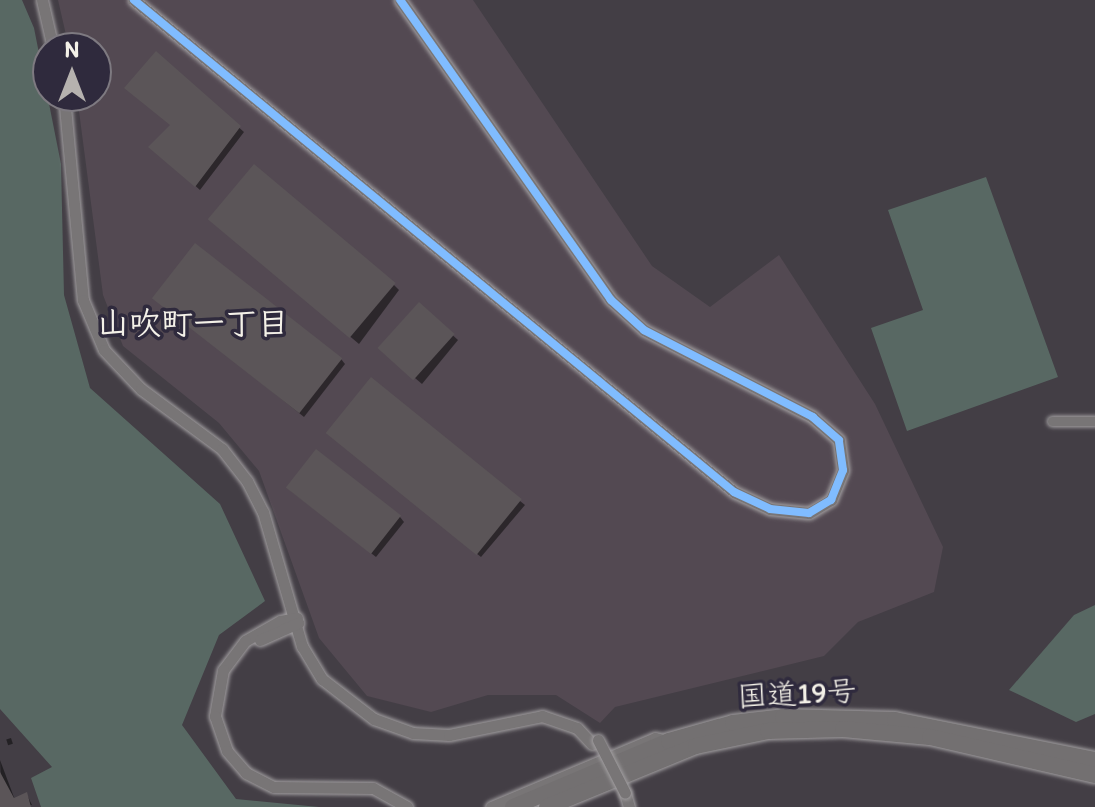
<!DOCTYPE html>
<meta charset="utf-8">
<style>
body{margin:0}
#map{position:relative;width:1095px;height:807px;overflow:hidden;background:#433e45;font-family:Itim,"Klee One",sans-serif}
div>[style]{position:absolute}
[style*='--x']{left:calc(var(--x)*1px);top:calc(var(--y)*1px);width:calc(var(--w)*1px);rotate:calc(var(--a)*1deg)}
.built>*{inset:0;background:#534952}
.green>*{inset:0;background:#586863}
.shadow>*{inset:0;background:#0007;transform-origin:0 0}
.building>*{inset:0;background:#5b5558;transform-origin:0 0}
.roads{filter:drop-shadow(0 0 2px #a29fa1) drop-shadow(0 0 2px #a29fa1)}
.minor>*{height:9px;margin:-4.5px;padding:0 4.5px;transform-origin:4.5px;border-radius:4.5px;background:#787576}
.tertiary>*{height:11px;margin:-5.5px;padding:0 5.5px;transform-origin:5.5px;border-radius:5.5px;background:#787576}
.trunk>*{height:16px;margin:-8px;padding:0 8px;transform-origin:8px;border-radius:8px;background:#737071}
.bridges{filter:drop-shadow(0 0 2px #a29fa1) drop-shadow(0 0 2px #a29fa1)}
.tertiary-bridge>*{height:11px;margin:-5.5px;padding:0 5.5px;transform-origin:5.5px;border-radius:5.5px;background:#787576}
.cycleway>*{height:8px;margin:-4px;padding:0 4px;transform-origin:4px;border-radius:4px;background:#80bcff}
span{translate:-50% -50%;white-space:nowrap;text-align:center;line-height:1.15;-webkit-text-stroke:7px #2f2a3d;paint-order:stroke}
.street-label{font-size:30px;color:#f4f1e8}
.neighbourhood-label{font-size:32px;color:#f4f1e8;font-weight:700}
.north{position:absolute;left:32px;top:32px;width:80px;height:80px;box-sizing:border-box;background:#2f2a3d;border:2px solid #7e7a81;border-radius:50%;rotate:0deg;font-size:22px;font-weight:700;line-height:32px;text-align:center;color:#f4f1e8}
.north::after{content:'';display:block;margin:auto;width:28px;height:36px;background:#b6b2af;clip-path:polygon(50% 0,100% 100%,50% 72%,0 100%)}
</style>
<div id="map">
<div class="built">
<div style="clip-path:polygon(58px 0,473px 0,652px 266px,710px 307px,779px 255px,875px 404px,943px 547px,934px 592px,858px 622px,824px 656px,615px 707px,600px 723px,556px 695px,488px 695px,431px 712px,367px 696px,319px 638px,259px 471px,219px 423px,123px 346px,103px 295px,77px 96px,96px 96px,96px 48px,69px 48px)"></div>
</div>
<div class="green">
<div style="clip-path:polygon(0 0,22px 0,34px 28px,61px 164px,64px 295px,90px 388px,220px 504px,265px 601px,219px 635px,182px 725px,236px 799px,319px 807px,41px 807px,31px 778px,52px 767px,0 709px)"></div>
<div style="clip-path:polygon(986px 177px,1058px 377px,907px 431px,871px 328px,923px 310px,888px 210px)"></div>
<div style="clip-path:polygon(1095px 605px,1095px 714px,1076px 722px,1009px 690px,1074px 615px)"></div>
</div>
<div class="shadow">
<div style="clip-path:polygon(156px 54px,244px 132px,200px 190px,156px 151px,172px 125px)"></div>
<div style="clip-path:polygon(218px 225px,394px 285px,399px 290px,359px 344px)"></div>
<div style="clip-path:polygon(158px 300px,341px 359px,345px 364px,304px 417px)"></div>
<div style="clip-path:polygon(419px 305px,458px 340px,422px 384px,387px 354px)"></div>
<div style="clip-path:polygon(331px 436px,520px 501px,525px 505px,481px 557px)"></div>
<div style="clip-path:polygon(291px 491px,400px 517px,404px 522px,376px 557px)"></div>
<div style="left:11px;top:738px;width:6px;height:5px;rotate:72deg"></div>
<div style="clip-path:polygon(0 760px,15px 800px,27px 795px,32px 805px,2px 807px)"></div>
</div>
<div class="building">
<div style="clip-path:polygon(156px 51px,241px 126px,195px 187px,148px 147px,170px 125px,124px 88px)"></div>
<div style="left:254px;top:164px;width:185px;height:72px;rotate:40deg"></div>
<div style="left:195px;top:243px;width:187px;height:70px;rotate:38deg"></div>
<div style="left:419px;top:302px;width:48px;height:62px;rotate:42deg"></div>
<div style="left:371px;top:377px;width:194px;height:72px;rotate:39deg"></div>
<div style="left:316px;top:449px;width:108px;height:49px;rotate:38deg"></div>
<div style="clip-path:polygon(0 772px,14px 798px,27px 792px,31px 807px,0 807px)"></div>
</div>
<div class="roads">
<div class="minor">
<div style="--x:1052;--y:421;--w:43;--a:0"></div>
</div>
<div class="tertiary">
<div style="--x:42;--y:0;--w:49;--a:77.1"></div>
<div style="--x:134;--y:0;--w:776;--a:39.35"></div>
<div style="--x:734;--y:492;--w:40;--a:25"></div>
<div style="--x:770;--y:509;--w:39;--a:6"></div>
<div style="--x:809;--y:513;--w:26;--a:-31"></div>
<div style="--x:831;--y:500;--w:32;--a:-68"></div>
<div style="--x:843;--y:470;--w:30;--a:-98"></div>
<div style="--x:839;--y:440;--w:35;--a:-139"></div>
<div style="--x:813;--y:417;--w:190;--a:-152.8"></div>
<div style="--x:644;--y:330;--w:45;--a:-137.7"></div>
<div style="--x:611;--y:300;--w:367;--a:-125.1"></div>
<div style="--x:64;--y:96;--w:205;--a:84.7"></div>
<div style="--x:83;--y:300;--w:54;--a:67.2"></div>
<div style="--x:104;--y:350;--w:54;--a:46.5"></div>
<div style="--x:141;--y:389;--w:101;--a:36.5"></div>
<div style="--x:222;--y:449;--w:41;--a:52"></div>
<div style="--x:247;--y:481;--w:35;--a:63"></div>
<div style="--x:263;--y:512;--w:140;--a:73.8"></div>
<div style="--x:302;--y:646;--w:39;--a:59"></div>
<div style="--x:322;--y:679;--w:66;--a:37.6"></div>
<div style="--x:374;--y:719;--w:41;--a:19.7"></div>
<div style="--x:413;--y:733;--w:36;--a:3"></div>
<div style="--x:449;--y:735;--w:95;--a:-11.5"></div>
<div style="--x:542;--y:716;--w:37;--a:19"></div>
<div style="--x:577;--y:728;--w:22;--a:47"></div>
<div style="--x:297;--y:618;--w:17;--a:170"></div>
<div style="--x:280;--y:621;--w:40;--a:150.3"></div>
<div style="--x:245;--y:641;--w:36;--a:127"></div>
<div style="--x:223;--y:670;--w:47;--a:99.9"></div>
<div style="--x:215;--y:716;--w:37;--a:71"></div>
<div style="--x:227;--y:751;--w:29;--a:49"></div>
<div style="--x:246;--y:773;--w:31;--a:27"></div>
<div style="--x:274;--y:787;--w:99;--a:0.6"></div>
<div style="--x:373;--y:788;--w:39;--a:29"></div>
<div style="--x:260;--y:640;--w:42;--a:-24.1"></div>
<div style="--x:625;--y:793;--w:15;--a:74"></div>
<div style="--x:491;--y:807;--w:178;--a:-22.8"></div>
<div style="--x:655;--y:738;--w:13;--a:13"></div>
</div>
<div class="trunk">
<div style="--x:513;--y:807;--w:169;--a:-22.9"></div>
<div style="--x:669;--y:741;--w:66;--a:-15.7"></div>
<div style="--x:733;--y:723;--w:50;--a:-6.8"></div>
<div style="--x:783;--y:717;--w:112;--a:1.5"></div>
<div style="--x:895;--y:720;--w:204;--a:11.3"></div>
<div style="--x:547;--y:807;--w:161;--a:-22.3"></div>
<div style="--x:696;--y:746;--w:74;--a:-11.8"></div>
<div style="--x:768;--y:731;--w:75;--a:-1.5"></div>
<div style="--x:843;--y:729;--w:87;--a:5.3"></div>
<div style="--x:930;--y:737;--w:169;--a:13"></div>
</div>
</div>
<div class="bridges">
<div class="tertiary-bridge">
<div style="--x:598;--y:740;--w:59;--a:63"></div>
</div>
</div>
<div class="cycleway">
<div style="--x:134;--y:0;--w:776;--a:39.35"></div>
<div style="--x:734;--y:492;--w:40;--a:25"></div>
<div style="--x:770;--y:509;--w:39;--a:6"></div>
<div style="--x:809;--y:513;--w:26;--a:-31"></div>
<div style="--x:831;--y:500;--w:32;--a:-68"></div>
<div style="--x:843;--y:470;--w:30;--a:-98"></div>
<div style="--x:839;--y:440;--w:35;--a:-139"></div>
<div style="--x:813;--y:417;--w:190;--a:-152.8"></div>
<div style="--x:644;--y:330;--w:45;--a:-137.7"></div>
<div style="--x:611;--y:300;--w:367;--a:-125.1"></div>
</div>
<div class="street-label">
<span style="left:797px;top:694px;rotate:-3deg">国道19号</span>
</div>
<div class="neighbourhood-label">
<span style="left:193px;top:323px">山吹町一丁目</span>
</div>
<div class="north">N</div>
</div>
